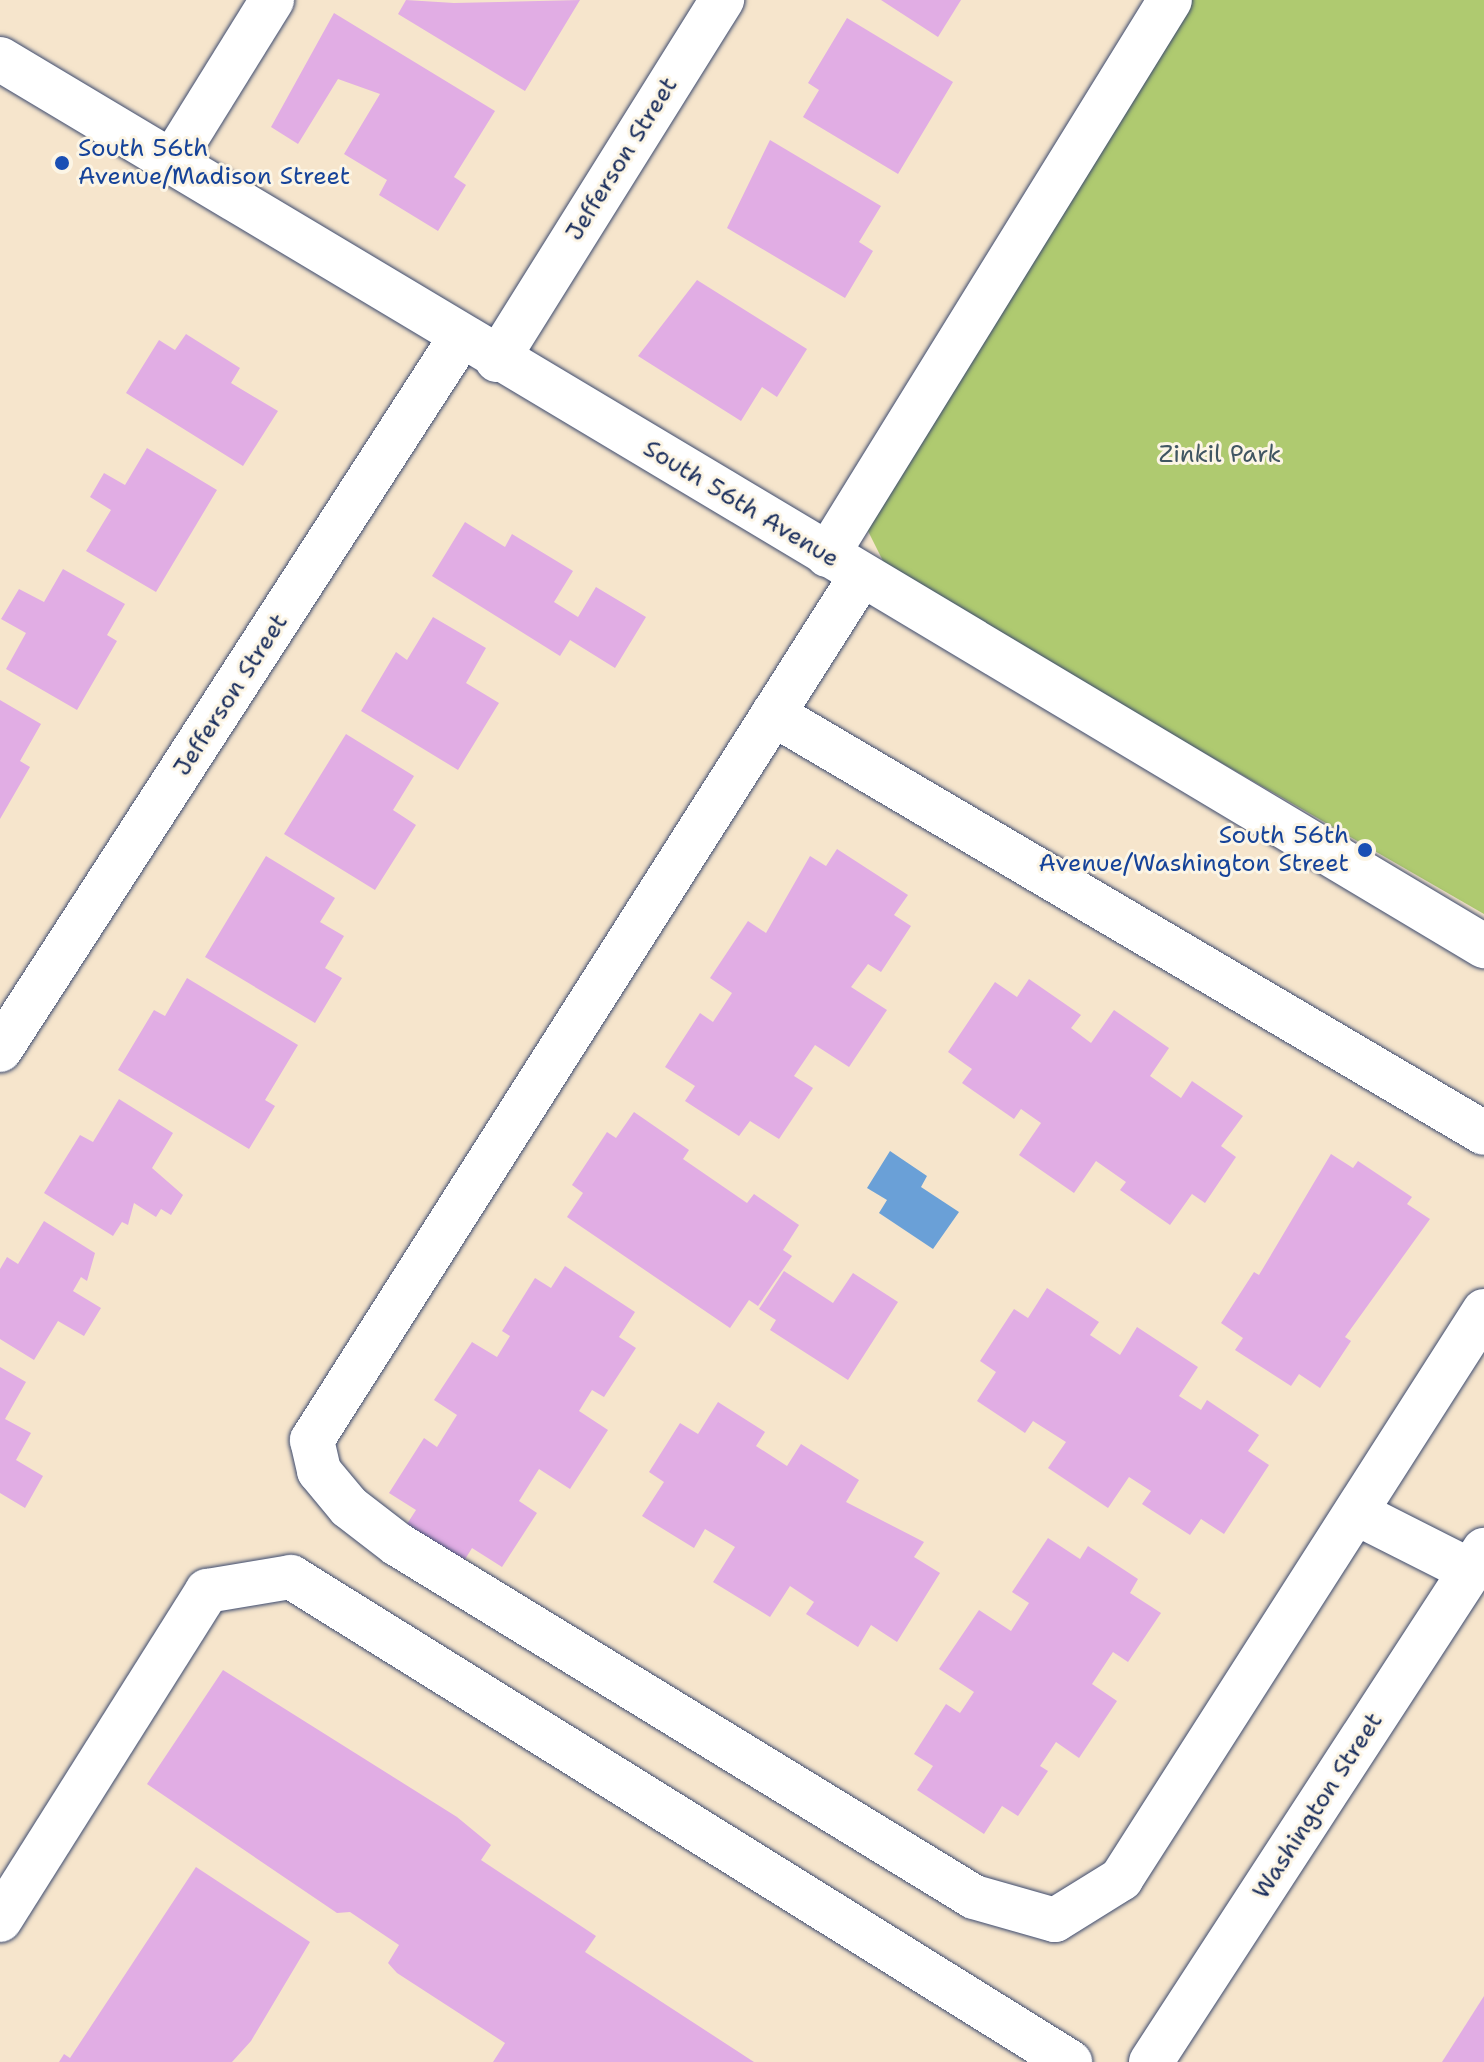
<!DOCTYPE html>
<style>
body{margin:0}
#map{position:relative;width:1484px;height:2062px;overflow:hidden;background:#f6e5cc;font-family:"Shantell Sans",sans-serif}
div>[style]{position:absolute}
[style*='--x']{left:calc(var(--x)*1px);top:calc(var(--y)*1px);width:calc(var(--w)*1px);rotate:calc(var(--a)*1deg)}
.green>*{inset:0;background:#afca70}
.water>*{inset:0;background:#6aa0d7}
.building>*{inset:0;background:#e1ade4}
.roads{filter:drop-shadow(0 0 2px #3c4a6e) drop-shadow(0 0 2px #3c4a6e)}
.minor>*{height:44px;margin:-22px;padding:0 22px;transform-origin:22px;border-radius:22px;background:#fff}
.dots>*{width:22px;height:22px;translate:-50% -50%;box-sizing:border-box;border:4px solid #fcf5e5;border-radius:50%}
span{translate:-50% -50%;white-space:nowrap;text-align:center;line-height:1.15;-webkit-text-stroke:6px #fcf5e5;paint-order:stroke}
.transit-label{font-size:24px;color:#164399}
.left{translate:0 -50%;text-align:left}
.right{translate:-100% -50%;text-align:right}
.street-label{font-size:24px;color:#1b2f5e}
.park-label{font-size:24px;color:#405662}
</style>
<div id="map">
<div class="green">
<div style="clip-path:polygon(1190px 0,1484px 0,1484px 914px,888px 571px,866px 527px)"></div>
</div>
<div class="water">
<div style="clip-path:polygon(890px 1151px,927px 1176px,921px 1187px,959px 1212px,933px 1249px,879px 1213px,887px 1200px,867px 1188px)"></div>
</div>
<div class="building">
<div style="clip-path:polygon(406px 0,454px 3px,580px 0,525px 91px,398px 14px)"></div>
<div style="clip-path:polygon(881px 0,961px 0,938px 37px)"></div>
<div style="clip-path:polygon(334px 13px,495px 111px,454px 177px,466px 185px,438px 231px,379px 195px,387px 180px,344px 154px,380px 94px,338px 79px,298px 144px,271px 127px)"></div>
<div style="clip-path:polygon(847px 18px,953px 82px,898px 174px,803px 117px,819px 90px,808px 83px)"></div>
<div style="clip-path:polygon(770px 140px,881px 206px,859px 242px,873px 251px,845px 298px,727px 228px)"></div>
<div style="clip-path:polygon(697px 280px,807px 349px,777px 397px,762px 387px,741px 421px,638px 356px)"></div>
<div style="clip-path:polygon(186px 334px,240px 368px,231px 383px,278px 411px,243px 466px,126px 393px,159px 340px,175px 350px)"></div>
<div style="clip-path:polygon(147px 448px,217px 490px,156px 592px,86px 551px,111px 510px,90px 497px,104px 473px,125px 485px)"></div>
<div style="clip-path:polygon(465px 522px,505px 547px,512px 534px,573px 571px,554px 602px,578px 617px,596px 587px,646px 617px,615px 668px,570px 640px,560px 656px,432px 576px)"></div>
<div style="clip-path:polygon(63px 569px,125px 604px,107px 635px,117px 641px,77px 710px,6px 669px,26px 633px,1px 619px,19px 589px,44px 602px)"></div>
<div style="clip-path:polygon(433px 617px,486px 648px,466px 683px,499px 703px,458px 770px,361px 711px,396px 652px,407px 660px)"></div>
<div style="clip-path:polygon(0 700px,41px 724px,20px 761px,30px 767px,0 819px)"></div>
<div style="clip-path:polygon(346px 734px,414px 776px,393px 810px,416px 825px,375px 890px,284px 834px)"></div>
<div style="clip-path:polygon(837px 849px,908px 895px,894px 915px,911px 926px,881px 972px,868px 964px,851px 987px,887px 1010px,849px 1067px,815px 1045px,794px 1076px,813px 1088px,779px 1139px,750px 1121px,739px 1136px,685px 1101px,695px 1086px,665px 1067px,700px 1013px,713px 1022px,732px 993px,710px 978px,748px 921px,766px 933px,810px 856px,826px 866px)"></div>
<div style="clip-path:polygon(266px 856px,335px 898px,320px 922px,344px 936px,325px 968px,342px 978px,315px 1023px,205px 957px)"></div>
<div style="clip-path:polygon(187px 978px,298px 1045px,265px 1100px,275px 1106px,249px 1149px,118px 1070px,154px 1010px,165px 1016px)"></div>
<div style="clip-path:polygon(1029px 979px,1081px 1015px,1071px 1028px,1091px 1043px,1114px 1010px,1169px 1048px,1150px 1076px,1181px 1098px,1192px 1081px,1243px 1116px,1221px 1146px,1236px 1157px,1205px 1203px,1192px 1194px,1170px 1225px,1120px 1190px,1126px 1182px,1096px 1161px,1074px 1193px,1019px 1155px,1041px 1123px,1021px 1109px,1014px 1119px,962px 1083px,972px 1069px,948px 1052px,995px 982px,1017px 997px)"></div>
<div style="clip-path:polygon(119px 1099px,173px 1133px,152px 1168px,183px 1195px,171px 1215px,161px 1209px,156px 1217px,134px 1203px,128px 1225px,122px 1222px,113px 1236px,44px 1193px,80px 1135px,93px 1142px)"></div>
<div style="clip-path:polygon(634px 1112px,689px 1150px,683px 1159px,747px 1203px,754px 1194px,799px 1225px,783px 1250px,792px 1256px,758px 1306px,749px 1300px,730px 1328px,567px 1217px,583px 1193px,572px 1185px,607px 1132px,616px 1138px)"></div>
<div style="clip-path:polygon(1331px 1154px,1353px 1168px,1358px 1161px,1412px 1197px,1407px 1204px,1430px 1219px,1345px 1337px,1351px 1341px,1320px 1388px,1299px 1374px,1291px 1386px,1235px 1350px,1243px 1338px,1221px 1323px,1254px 1272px,1259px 1275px)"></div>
<div style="clip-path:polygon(44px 1221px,95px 1253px,87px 1281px,81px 1277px,73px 1291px,101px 1308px,84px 1336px,58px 1321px,34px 1360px,0 1339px,0 1269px,7px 1257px,18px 1264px)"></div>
<div style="clip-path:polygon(565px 1266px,635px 1312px,619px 1337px,636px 1348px,604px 1397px,592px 1390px,579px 1411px,608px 1430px,570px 1489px,539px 1469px,519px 1501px,537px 1513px,502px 1567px,472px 1548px,464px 1561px,407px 1524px,416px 1510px,389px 1493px,424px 1438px,437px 1447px,457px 1415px,434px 1400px,472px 1342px,497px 1357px,510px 1336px,502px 1331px,535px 1278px,551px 1288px)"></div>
<div style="clip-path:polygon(784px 1271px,833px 1303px,853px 1273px,898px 1302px,848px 1380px,770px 1330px,776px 1320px,759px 1309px)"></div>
<div style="clip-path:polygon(1047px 1288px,1099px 1322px,1090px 1335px,1120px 1355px,1137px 1327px,1198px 1367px,1179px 1396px,1201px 1410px,1207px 1400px,1259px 1435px,1248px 1451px,1269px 1465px,1224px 1534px,1201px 1519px,1190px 1535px,1142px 1504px,1151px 1491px,1129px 1477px,1108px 1508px,1048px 1468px,1066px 1442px,1033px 1421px,1025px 1433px,977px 1401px,996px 1372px,980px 1361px,1014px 1309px,1028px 1318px)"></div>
<div style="clip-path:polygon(0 1367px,26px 1382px,5px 1419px,31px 1433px,16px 1460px,43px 1476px,25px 1508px,0 1493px)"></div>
<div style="clip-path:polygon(718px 1402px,765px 1432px,756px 1446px,787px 1466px,801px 1444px,859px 1480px,846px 1502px,924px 1542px,914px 1557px,940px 1573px,897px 1642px,871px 1625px,858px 1647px,806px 1614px,814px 1602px,790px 1586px,770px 1617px,713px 1582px,735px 1547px,705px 1529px,694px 1548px,642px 1516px,664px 1482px,649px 1472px,680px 1423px,698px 1434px)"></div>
<div style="clip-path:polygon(1048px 1538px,1080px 1559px,1088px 1546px,1138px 1579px,1130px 1593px,1161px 1613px,1128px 1662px,1113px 1652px,1092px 1684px,1117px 1701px,1079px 1758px,1056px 1742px,1040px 1766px,1048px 1771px,1018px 1816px,1002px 1806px,984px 1834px,917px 1790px,933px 1766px,914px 1754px,946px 1704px,960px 1713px,974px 1692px,939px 1669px,979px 1610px,1011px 1631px,1029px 1603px,1012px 1592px)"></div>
<div style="clip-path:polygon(223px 1670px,457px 1817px,491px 1845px,481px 1860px,596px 1936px,585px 1952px,754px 2062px,493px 2062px,505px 2043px,397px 1973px,388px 1963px,399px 1945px,350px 1912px,337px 1913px,147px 1784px)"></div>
<div style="clip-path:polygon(196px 1867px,310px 1942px,251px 2041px,232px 2062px,59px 2062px,64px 2054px,70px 2058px)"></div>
<div style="clip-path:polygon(1484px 1996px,1484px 2062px,1442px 2062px)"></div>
</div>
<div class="roads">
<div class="minor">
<div style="--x:0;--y:59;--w:1729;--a:30.87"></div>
<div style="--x:171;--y:163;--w:192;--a:-58.2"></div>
<div style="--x:497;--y:360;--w:425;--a:-58"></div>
<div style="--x:827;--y:555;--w:652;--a:-58.28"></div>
<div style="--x:861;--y:576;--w:1024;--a:122.43"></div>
<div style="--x:312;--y:1440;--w:32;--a:77"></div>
<div style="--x:319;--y:1471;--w:47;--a:50.2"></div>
<div style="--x:349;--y:1507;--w:61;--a:37.6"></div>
<div style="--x:397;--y:1544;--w:676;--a:31.46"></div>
<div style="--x:974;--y:1897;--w:84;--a:15.9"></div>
<div style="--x:1055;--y:1920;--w:78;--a:-31.8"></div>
<div style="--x:1121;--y:1879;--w:674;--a:-57.42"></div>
<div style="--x:773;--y:714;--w:825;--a:30.51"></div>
<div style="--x:0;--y:1050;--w:848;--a:-57.13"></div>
<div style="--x:1356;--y:1513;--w:129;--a:26.8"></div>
<div style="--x:0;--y:1920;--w:389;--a:-57.8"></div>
<div style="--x:207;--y:1591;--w:85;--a:-9.5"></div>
<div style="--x:291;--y:1577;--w:918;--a:31.91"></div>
<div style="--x:1151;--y:2062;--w:611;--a:-56.96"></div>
</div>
</div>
<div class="dots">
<div style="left:62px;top:163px;background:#1a4fb4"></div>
<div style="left:1365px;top:850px;background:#1a4fb4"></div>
</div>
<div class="transit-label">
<span class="left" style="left:78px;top:163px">South 56th<br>Avenue/Madison Street</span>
<span class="right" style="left:1349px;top:850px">South 56th<br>Avenue/Washington Street</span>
</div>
<div class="street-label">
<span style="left:622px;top:159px;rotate:-58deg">Jefferson Street</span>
<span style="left:741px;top:504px;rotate:31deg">South 56th Avenue</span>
<span style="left:231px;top:695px;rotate:-57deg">Jefferson Street</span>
<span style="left:1318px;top:1806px;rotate:-57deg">Washington Street</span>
</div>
<div class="park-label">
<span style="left:1220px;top:455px">Zinkil Park</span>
</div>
</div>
